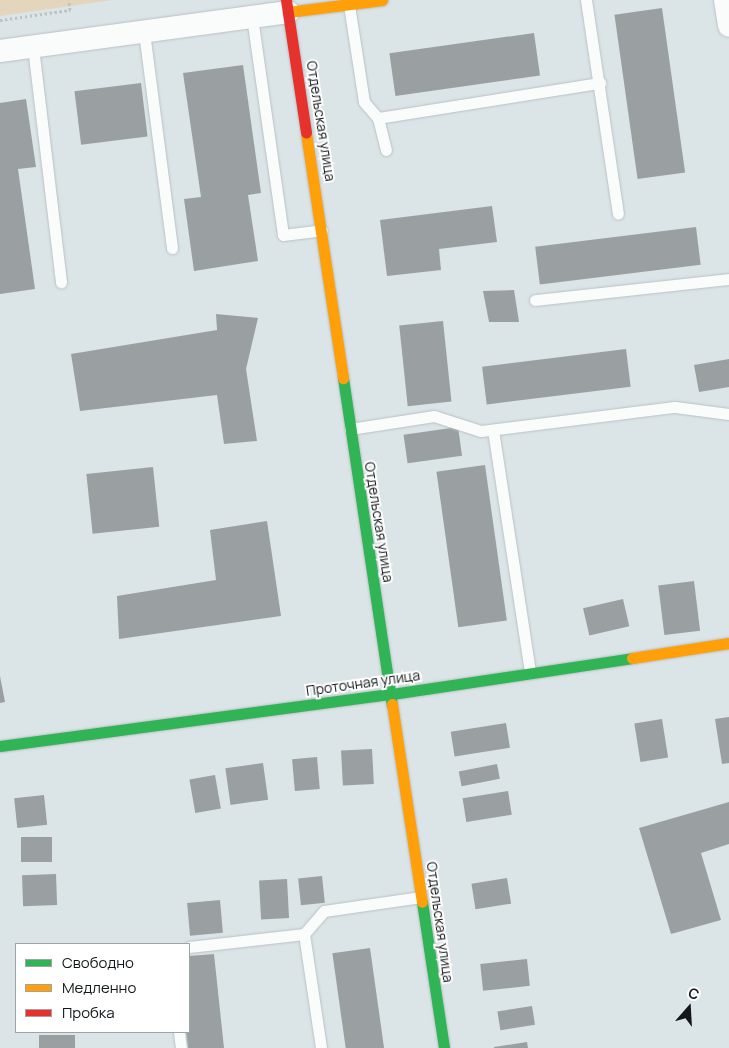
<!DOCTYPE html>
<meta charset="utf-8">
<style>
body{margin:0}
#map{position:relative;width:729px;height:1048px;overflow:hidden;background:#dbe4e7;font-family:Manrope,sans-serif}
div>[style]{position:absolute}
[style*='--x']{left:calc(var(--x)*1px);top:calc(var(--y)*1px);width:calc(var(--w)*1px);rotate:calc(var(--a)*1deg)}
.green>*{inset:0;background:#e3d6bd}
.building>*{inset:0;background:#9aa0a2;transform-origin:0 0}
.path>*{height:3px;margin-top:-1.5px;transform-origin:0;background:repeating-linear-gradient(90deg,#bfc1c2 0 2.5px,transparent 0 5px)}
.roads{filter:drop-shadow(0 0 1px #bac1c3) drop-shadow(0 0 1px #bac1c3)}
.lane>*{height:11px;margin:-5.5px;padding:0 5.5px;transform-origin:5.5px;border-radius:5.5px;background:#fafbfb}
.street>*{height:22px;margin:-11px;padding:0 11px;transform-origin:11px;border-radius:11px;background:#fafbfb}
.fast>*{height:11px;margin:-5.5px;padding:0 5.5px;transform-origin:5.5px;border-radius:5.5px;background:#30b455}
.slow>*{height:11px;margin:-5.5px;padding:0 5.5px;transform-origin:5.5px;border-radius:5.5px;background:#ff9f0a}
.jam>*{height:11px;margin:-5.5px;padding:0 5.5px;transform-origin:5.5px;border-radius:5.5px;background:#e5322d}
span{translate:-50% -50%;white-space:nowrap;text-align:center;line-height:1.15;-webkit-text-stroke:4px #fff;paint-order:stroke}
.street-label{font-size:14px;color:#121719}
.legend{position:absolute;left:15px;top:943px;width:175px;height:90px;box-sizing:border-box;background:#fff;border:1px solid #a0a2a3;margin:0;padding:6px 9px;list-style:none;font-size:15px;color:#121719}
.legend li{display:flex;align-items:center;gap:10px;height:25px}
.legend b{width:25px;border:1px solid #a0a2a3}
.north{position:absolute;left:664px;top:983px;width:50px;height:50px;-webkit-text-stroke:4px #fff;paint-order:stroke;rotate:19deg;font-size:14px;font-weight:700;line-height:20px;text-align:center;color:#121719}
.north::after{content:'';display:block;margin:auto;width:18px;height:22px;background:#121719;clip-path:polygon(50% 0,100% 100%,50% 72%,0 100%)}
</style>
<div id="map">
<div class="green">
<div style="clip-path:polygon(0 0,112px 0,0 16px)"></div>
</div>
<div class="building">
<div style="left:662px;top:8px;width:166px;height:48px;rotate:82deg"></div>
<div style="left:534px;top:33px;width:43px;height:146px;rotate:82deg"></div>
<div style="clip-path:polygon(243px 65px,261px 193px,248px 195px,258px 261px,194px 271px,184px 199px,201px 197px,183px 73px)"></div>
<div style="left:141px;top:83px;width:54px;height:67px;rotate:83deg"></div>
<div style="clip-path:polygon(26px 99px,36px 167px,18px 169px,35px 289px,0 294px,0 103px)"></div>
<div style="clip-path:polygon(492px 206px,497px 242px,439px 249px,441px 270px,387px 276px,380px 220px)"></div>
<div style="left:696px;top:227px;width:38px;height:162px;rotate:83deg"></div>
<div style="clip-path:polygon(514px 290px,519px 322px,489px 322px,483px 291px)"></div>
<div style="clip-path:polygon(216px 314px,258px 318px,246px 369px,257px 441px,224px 444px,217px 395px,80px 411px,71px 354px,217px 330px)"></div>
<div style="left:443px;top:321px;width:81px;height:44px;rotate:84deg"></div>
<div style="left:626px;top:349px;width:38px;height:145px;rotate:83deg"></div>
<div style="clip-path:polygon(729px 359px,729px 387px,699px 392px,694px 365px)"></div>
<div style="left:458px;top:427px;width:29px;height:55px;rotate:82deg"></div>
<div style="left:485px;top:465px;width:157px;height:49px;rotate:82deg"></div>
<div style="left:153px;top:467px;width:60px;height:67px;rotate:84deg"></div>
<div style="clip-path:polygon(267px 521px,281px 616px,119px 639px,117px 596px,216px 580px,210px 530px)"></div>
<div style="left:694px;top:581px;width:50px;height:36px;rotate:83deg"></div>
<div style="left:623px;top:599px;width:28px;height:41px;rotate:77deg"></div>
<div style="clip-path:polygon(0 676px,5px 702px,0 703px)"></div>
<div style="clip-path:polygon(729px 717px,729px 763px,722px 764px,715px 719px)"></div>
<div style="left:662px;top:719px;width:39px;height:28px;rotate:81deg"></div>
<div style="left:506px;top:723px;width:25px;height:56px;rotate:81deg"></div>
<div style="left:372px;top:749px;width:35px;height:31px;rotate:87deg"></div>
<div style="left:317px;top:757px;width:32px;height:25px;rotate:85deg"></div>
<div style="left:263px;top:763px;width:37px;height:38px;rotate:82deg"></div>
<div style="left:497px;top:764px;width:15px;height:39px;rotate:79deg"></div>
<div style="left:215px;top:775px;width:34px;height:26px;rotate:80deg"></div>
<div style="left:508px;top:791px;width:24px;height:46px;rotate:81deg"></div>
<div style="left:44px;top:795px;width:30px;height:30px;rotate:84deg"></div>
<div style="clip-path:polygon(729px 802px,729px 844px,701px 853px,721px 920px,671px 934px,639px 828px)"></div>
<div style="left:21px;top:837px;width:31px;height:25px"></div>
<div style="left:56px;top:874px;width:31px;height:34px;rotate:88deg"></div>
<div style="left:322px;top:876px;width:27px;height:24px;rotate:84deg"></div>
<div style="left:507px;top:878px;width:26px;height:36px;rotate:81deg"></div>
<div style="left:287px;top:879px;width:39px;height:28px;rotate:87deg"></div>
<div style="left:220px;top:900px;width:33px;height:33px;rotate:85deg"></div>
<div style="left:370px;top:948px;width:101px;height:38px;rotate:82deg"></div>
<div style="clip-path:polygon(214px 954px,224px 1048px,188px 1048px,186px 1032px,189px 1032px,189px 956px)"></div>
<div style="left:527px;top:959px;width:27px;height:47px;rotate:84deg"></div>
<div style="left:532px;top:1006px;width:19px;height:35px;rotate:81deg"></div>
<div style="left:75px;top:1035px;width:13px;height:36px;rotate:90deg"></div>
<div style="clip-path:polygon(527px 1042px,528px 1048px,494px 1048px,494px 1047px)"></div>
</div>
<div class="path">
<div style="--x:0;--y:20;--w:71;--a:-8.1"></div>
<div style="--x:70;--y:10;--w:10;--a:-96"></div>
</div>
<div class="roads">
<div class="lane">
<div style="--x:586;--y:0;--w:216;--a:81.5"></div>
<div style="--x:349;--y:5;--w:98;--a:81.2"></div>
<div style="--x:364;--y:102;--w:21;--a:49"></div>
<div style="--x:378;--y:118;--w:33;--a:76"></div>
<div style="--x:252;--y:17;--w:220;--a:81.9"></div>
<div style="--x:283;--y:235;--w:39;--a:-7"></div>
<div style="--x:144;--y:32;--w:218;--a:82.6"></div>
<div style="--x:33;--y:47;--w:237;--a:83.2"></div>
<div style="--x:378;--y:118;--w:225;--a:-9"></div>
<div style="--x:535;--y:300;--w:195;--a:-6.2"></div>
<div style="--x:350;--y:429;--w:85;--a:-8.8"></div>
<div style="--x:434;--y:416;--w:49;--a:17.7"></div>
<div style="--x:481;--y:431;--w:195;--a:-7.1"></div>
<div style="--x:675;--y:407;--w:54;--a:7.4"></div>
<div style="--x:493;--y:430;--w:246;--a:81.3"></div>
<div style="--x:304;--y:934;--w:115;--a:81.5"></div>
<div style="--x:189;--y:947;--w:116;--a:-6.4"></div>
<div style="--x:304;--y:934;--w:30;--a:-49"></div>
<div style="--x:324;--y:911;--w:98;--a:-8.2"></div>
<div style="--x:179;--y:1032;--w:16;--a:83"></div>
</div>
<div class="street">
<div style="--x:725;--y:0;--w:26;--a:81"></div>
<div style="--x:0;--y:51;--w:291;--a:-7.7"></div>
</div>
<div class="fast">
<div style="--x:343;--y:378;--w:330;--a:81.5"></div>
<div style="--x:0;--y:746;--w:395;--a:-7.6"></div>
<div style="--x:392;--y:694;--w:243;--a:-8.5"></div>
<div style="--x:422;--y:902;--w:148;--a:81.4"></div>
</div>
<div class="slow">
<div style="--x:288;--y:12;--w:95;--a:-7.3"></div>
<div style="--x:306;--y:133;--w:248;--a:81.4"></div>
<div style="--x:632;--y:658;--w:98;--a:-8.8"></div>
<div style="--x:392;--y:704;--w:200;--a:81.4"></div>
</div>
<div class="jam">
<div style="--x:286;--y:0;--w:134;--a:81.4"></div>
</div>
</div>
<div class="street-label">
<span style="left:321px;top:121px;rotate:81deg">Отдельская улица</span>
<span style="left:379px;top:522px;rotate:81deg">Отдельская улица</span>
<span style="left:363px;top:683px;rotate:-8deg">Проточная улица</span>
<span style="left:440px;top:922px;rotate:82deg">Отдельская улица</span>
</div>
<ul class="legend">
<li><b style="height:6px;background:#30b455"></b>Свободно</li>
<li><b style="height:6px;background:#ff9f0a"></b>Медленно</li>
<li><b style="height:6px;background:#e5322d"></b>Пробка</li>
</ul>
<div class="north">С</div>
</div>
